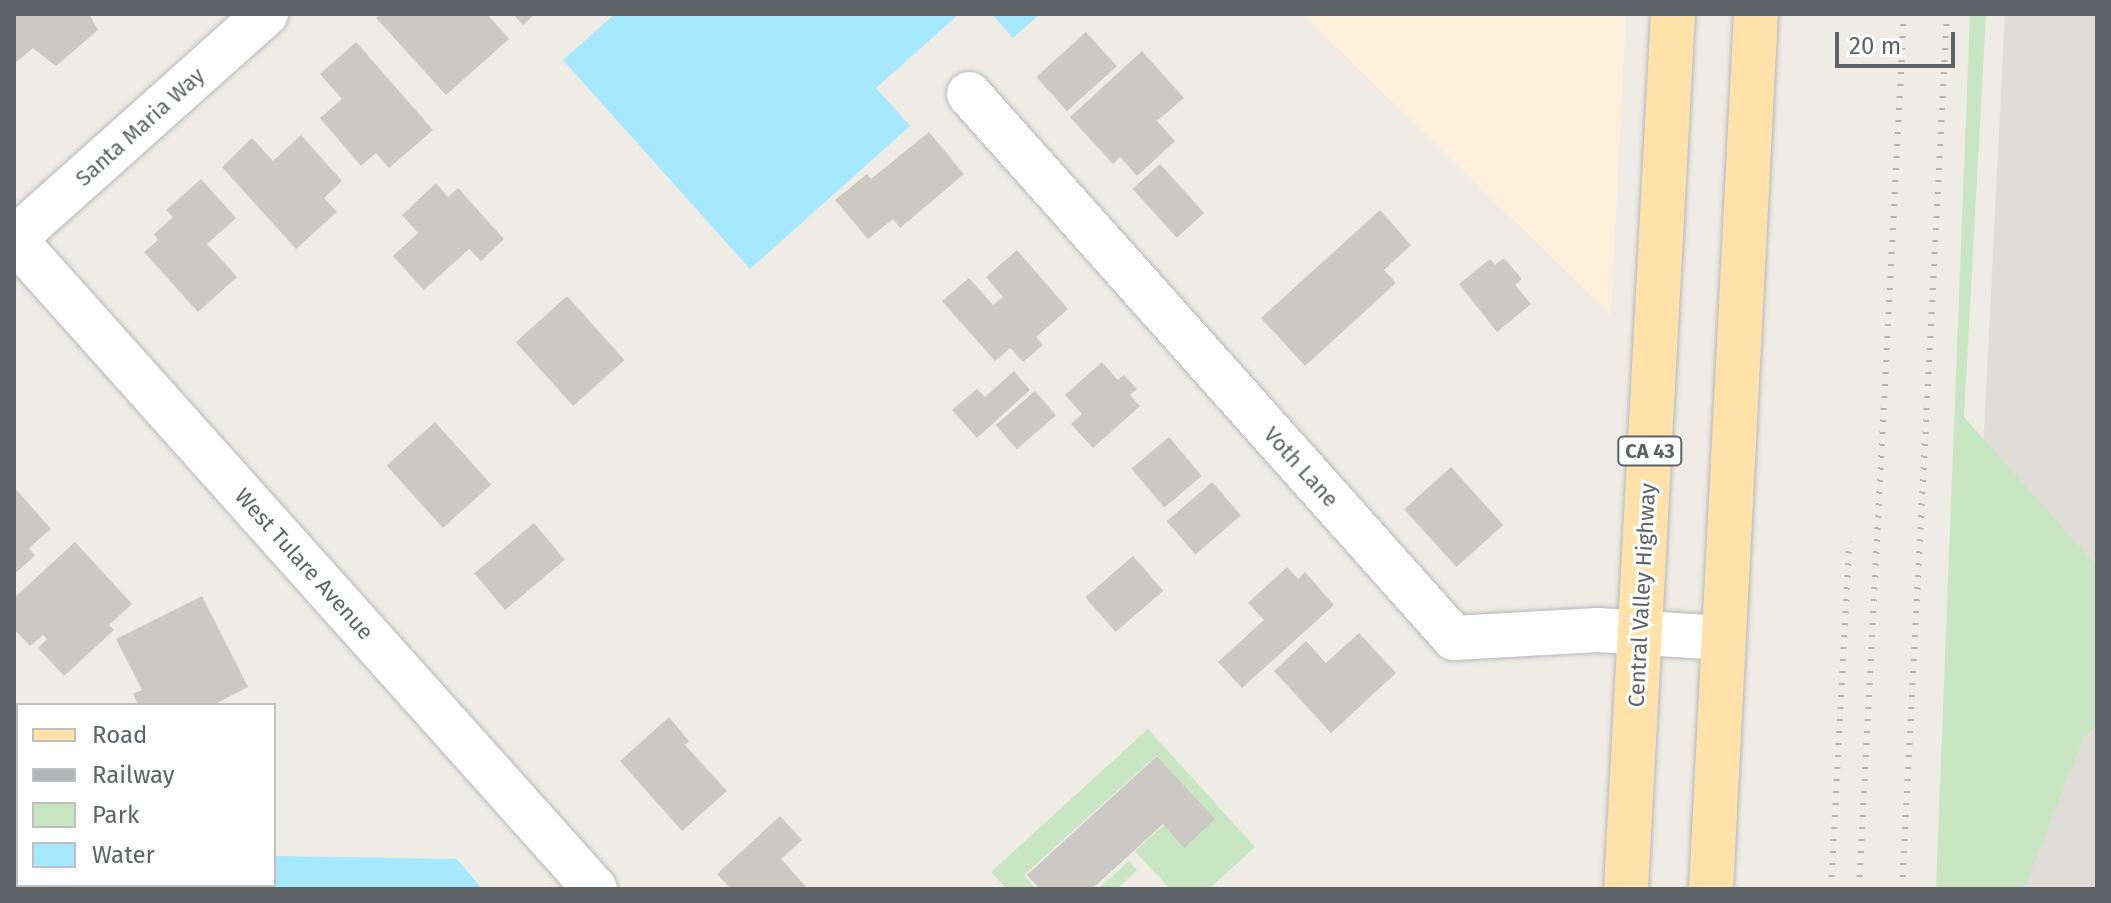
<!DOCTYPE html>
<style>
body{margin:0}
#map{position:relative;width:2111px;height:903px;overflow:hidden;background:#efebe5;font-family:"Fira Sans",sans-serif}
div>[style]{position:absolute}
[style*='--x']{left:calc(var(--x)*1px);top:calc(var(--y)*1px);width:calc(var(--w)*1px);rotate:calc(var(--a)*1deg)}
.commercial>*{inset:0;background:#feefdb}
.industrial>*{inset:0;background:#e0ddd9}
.green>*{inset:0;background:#c8e6c1}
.water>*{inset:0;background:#a5e8ff}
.building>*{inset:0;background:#ccc8c4;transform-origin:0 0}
.roads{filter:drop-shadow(0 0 2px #b5b8bb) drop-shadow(0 0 2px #b5b8bb)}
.minor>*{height:44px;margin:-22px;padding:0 22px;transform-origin:22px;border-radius:22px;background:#fff}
.tertiary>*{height:44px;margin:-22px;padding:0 22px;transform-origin:22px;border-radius:22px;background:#fff}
.primary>*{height:44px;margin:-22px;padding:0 22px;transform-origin:22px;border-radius:22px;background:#ffe2aa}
.rail>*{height:6px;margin-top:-3px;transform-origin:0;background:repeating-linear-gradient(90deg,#b3b4b5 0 2px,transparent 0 12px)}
span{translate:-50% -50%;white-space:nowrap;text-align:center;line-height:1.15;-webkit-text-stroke:6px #fff;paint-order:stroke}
.shield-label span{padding:2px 6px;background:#fff;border:2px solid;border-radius:6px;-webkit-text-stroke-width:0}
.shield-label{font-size:20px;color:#5c6265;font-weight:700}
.street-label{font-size:22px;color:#5c6265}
.frame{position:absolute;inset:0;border:16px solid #5c6265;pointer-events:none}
.legend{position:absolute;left:16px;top:703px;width:260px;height:184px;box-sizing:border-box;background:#fff;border:2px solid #bec0c1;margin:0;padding:10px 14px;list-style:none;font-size:24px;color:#5c6265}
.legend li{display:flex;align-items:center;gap:16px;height:40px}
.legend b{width:40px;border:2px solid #bec0c1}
.scale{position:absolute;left:1835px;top:32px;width:120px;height:36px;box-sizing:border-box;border:4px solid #5c6265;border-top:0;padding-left:10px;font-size:24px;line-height:28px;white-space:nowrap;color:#5c6265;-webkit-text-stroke:6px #fff;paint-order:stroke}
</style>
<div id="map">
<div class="commercial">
<div style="clip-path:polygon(1302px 14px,1626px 14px,1611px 315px)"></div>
</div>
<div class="industrial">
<div style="clip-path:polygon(2005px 14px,2097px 14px,2097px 889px,1961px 889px)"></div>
</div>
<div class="green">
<div style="clip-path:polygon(1970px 14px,1986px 14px,1964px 417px,2097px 566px,2097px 726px,2083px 739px,2024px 889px,1936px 889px)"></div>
<div style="clip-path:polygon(1148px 729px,1255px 847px,1209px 889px,1170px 889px,1135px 851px,1164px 825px,1214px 819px,1157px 755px,1024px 875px,1036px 889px,1007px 889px,991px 872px)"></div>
<div style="clip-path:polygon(1129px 861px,1137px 870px,1117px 889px,1098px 889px)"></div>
</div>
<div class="water">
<div style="clip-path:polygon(615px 14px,959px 14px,876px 88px,910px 126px,750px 269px,563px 60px)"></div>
<div style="clip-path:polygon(992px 14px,1040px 14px,1013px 38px)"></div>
<div style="clip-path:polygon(274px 856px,457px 859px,482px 889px,173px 889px,173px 885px,274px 885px)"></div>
</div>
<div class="building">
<div style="clip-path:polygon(14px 14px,89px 14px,98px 30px,56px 66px,33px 48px,14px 64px)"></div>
<div style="clip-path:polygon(381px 14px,487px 14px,509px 39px,446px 95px,376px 18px)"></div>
<div style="clip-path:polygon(513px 14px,535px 14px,523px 25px)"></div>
<div style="left:1086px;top:32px;width:46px;height:67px;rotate:48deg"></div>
<div style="clip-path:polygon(356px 42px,433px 130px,389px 168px,376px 153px,361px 166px,320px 118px,342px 99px,320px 74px)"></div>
<div style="clip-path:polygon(1142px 51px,1184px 98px,1157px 121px,1175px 141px,1137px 176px,1120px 157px,1113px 164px,1070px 117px)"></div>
<div style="clip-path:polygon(929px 132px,964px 174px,900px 228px,893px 219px,868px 239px,835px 200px,867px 174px,871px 179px)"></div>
<div style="clip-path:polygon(301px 135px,342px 181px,324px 198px,337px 212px,296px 249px,222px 167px,252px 138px,273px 161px)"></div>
<div style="left:1160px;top:164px;width:66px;height:37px;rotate:48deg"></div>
<div style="clip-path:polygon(201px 179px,236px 218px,207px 244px,237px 277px,198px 312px,144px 252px,158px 240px,154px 234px,173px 217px,166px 210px)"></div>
<div style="clip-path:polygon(436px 183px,448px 197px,458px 188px,504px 239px,481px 261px,469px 249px,424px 290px,393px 256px,418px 233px,402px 215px)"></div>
<div style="clip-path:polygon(1380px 210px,1411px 245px,1384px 270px,1396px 283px,1305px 366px,1261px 318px)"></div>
<div style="clip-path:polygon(1017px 250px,1068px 309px,1036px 337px,1043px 345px,1023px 362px,1010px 348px,995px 361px,942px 301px,969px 278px,993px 305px,1003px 297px,986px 277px)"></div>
<div style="clip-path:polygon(1504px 258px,1522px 279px,1515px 285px,1531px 304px,1497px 332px,1459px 284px,1490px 259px,1495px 265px)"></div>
<div style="left:567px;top:296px;width:86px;height:69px;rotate:48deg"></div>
<div style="clip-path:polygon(1102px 362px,1118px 380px,1124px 375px,1137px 389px,1130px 395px,1140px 406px,1093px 448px,1071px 424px,1082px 414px,1065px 395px)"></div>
<div style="clip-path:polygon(1014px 371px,1030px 390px,977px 438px,952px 410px,977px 389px,985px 397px)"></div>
<div style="left:1035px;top:391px;width:32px;height:52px;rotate:49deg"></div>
<div style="left:435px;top:422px;width:84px;height:65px;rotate:48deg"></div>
<div style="left:1169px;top:437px;width:51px;height:49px;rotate:50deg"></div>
<div style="left:1451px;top:467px;width:78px;height:63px;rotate:48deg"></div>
<div style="left:1212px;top:482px;width:44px;height:60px;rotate:49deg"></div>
<div style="clip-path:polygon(14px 487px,51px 529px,29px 548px,35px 556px,14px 574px)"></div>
<div style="left:534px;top:523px;width:48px;height:78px;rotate:50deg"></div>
<div style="clip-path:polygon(75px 542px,132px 604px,109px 625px,114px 630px,64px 676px,38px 648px,47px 639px,43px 635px,30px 646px,14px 629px,14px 598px)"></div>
<div style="left:1133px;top:556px;width:46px;height:63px;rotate:49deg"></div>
<div style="clip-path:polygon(1287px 567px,1298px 579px,1305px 572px,1334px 605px,1242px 688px,1218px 662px,1264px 620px,1248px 603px)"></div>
<div style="clip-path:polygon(202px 596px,248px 687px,213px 705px,138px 705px,133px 694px,142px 690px,116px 639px)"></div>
<div style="clip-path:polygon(1359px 633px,1396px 673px,1331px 733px,1274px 671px,1306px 641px,1326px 663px)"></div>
<div style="clip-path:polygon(669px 717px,689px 741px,685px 745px,727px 791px,682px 831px,620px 761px)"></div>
<div style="clip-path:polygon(1157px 756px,1215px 819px,1184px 848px,1163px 824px,1092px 889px,1040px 889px,1027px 875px)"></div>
<div style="clip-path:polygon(780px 816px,802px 840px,781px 859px,808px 889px,731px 889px,717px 874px)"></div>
</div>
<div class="roads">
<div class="minor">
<div style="--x:969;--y:94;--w:729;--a:48.28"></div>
<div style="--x:1454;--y:638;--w:144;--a:-3.2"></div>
<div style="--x:1598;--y:630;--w:125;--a:3.7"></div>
<div style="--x:14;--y:239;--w:338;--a:-41.8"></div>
<div style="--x:14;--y:765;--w:6;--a:45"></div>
<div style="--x:43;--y:889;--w:4;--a:-76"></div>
</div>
<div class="tertiary">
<div style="--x:14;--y:239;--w:872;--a:48.21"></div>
</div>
<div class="primary">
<div style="--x:1626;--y:889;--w:876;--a:-86.93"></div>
<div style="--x:1711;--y:889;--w:876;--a:-87.06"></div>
</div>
</div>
<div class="rail">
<div style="--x:1831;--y:889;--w:348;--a:-87"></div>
<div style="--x:1859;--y:889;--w:876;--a:-87.06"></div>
<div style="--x:1902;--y:889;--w:876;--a:-87.06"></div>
</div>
<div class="shield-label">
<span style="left:1650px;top:451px">CA 43</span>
</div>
<div class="street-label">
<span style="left:140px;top:127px;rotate:-42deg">Santa Maria Way</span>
<span style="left:1301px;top:467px;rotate:48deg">Voth Lane</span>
<span style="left:304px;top:564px;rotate:48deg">West Tulare Avenue</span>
<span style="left:1642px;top:595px;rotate:-87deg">Central Valley Highway</span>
</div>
<div class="frame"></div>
<ul class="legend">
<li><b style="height:10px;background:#ffe2aa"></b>Road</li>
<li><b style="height:10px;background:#b3b4b5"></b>Railway</li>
<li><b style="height:22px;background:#c8e6c1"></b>Park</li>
<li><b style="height:22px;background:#a5e8ff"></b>Water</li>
</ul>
<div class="scale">20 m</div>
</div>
